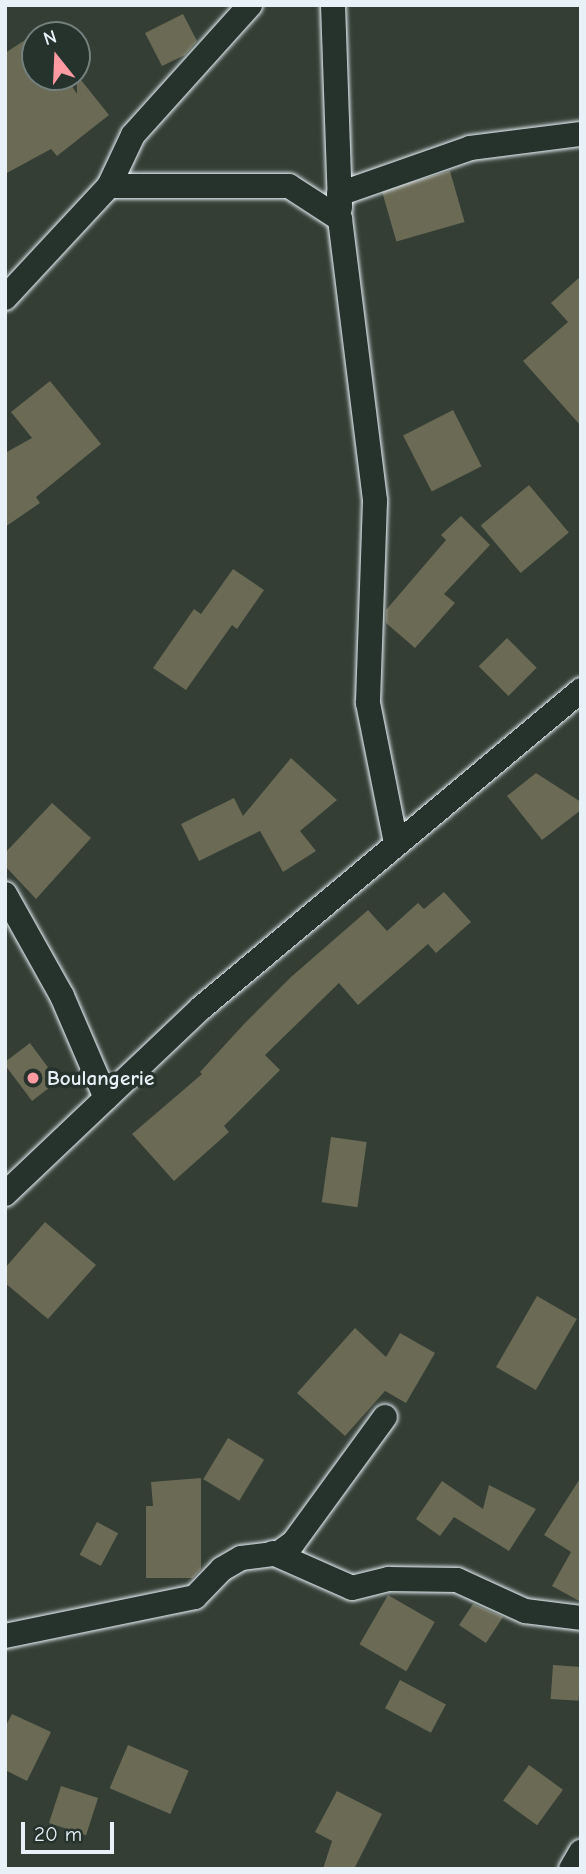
<!DOCTYPE html>
<style>
body{margin:0}
#map{position:relative;width:586px;height:1874px;overflow:hidden;background:#343e35;font-family:"Comic Neue",sans-serif}
div>[style]{position:absolute}
[style*='--x']{left:calc(var(--x)*1px);top:calc(var(--y)*1px);width:calc(var(--w)*1px);rotate:calc(var(--a)*1deg)}
.building>*{inset:0;background:#6a6a55;transform-origin:0 0}
.roads{filter:drop-shadow(0 0 2px #e8f1f8) drop-shadow(0 0 2px #e8f1f8)}
.minor>*{height:24px;margin:-12px;padding:0 12px;transform-origin:12px;border-radius:12px;background:#26332d}
.dots>*{width:19px;height:19px;translate:-50% -50%;box-sizing:border-box;border:4px solid #26332d;border-radius:50%}
span{translate:-50% -50%;white-space:nowrap;text-align:center;line-height:1.15;-webkit-text-stroke:7px #26332d;paint-order:stroke}
.poi-label{font-size:21px;color:#e8f1f8;font-weight:700}
.left{translate:0 -50%;text-align:left}
.frame{position:absolute;inset:0;border:7px solid #e8f1f8;pointer-events:none}
.north{position:absolute;left:21px;top:21px;width:70px;height:70px;box-sizing:border-box;background:#26332d;border:2px solid #747f7e;border-radius:50%;rotate:342deg;font-size:19px;font-weight:700;line-height:28px;text-align:center;color:#e8f1f8}
.north::after{content:'';display:block;margin:auto;width:24px;height:32px;background:#ff9aa2;clip-path:polygon(50% 0,100% 100%,50% 72%,0 100%)}
.scale{position:absolute;left:21px;top:1822px;width:93px;height:32px;box-sizing:border-box;border:4px solid #e8f1f8;border-top:0;padding-left:9px;font-size:21px;line-height:24px;white-space:nowrap;color:#e8f1f8;-webkit-text-stroke:5px #26332d;paint-order:stroke}
</style>
<div id="map">
<div class="building">
<div style="clip-path:polygon(183px 14px,197px 41px,185px 55px,162px 66px,145px 33px)"></div>
<div style="clip-path:polygon(36px 33px,35px 77px,66px 77px,77px 94px,77px 75px,109px 115px,57px 156px,51px 149px,5px 174px,5px 53px)"></div>
<div style="left:450px;top:171px;width:53px;height:71px;rotate:74deg"></div>
<div style="clip-path:polygon(581px 276px,581px 426px,523px 361px,568px 322px,551px 303px)"></div>
<div style="clip-path:polygon(50px 381px,101px 444px,36px 497px,40px 503px,5px 527px,5px 453px,32px 438px,11px 412px)"></div>
<div style="left:453px;top:410px;width:63px;height:56px;rotate:63deg"></div>
<div style="left:529px;top:485px;width:62px;height:63px;rotate:50deg"></div>
<div style="clip-path:polygon(461px 516px,490px 545px,444px 594px,455px 603px,415px 648px,386px 623px,386px 610px,446px 540px,441px 535px)"></div>
<div style="clip-path:polygon(233px 569px,264px 590px,237px 629px,232px 625px,186px 690px,153px 668px,194px 609px,201px 614px)"></div>
<div style="left:507px;top:638px;width:42px;height:40px;rotate:45deg"></div>
<div style="clip-path:polygon(291px 758px,337px 800px,300px 831px,316px 851px,283px 872px,260px 831px,199px 861px,181px 824px,234px 798px,243px 816px)"></div>
<div style="clip-path:polygon(536px 773px,581px 802px,581px 810px,542px 840px,507px 796px)"></div>
<div style="clip-path:polygon(52px 803px,91px 838px,36px 899px,5px 866px,5px 853px)"></div>
<div style="clip-path:polygon(444px 892px,471px 922px,436px 953px,428px 944px,358px 1005px,339px 983px,265px 1055px,280px 1070px,224px 1126px,229px 1132px,174px 1181px,132px 1134px,202px 1074px,200px 1072px,244px 1024px,291px 977px,368px 910px,387px 931px,418px 903px,424px 909px)"></div>
<div style="clip-path:polygon(30px 1043px,58px 1081px,32px 1101px,5px 1065px,5px 1062px)"></div>
<div style="left:331px;top:1137px;width:36px;height:66px;rotate:8deg"></div>
<div style="clip-path:polygon(45px 1222px,96px 1265px,48px 1319px,5px 1283px,5px 1268px)"></div>
<div style="left:537px;top:1296px;width:46px;height:82px;rotate:30deg"></div>
<div style="clip-path:polygon(355px 1328px,386px 1357px,400px 1333px,435px 1353px,406px 1403px,385px 1391px,345px 1436px,297px 1393px)"></div>
<div style="left:228px;top:1438px;width:42px;height:48px;rotate:31deg"></div>
<div style="clip-path:polygon(581px 1477px,581px 1602px,552px 1586px,571px 1552px,544px 1535px)"></div>
<div style="clip-path:polygon(201px 1478px,201px 1569px,193px 1578px,146px 1578px,146px 1506px,153px 1506px,151px 1482px)"></div>
<div style="clip-path:polygon(442px 1481px,483px 1509px,489px 1485px,536px 1509px,509px 1551px,454px 1517px,440px 1536px,416px 1519px)"></div>
<div style="left:97px;top:1522px;width:24px;height:37px;rotate:28deg"></div>
<div style="left:388px;top:1595px;width:54px;height:57px;rotate:30deg"></div>
<div style="clip-path:polygon(473px 1604px,503px 1617px,486px 1643px,459px 1625px)"></div>
<div style="left:553px;top:1665px;width:28px;height:34px;rotate:4deg"></div>
<div style="left:400px;top:1680px;width:52px;height:32px;rotate:28deg"></div>
<div style="clip-path:polygon(12px 1714px,51px 1732px,27px 1781px,5px 1770px,5px 1727px)"></div>
<div style="left:128px;top:1745px;width:66px;height:47px;rotate:23deg"></div>
<div style="left:529px;top:1765px;width:42px;height:44px;rotate:36deg"></div>
<div style="left:61px;top:1786px;width:39px;height:39px;rotate:18deg"></div>
<div style="clip-path:polygon(337px 1791px,382px 1814px,354px 1869px,323px 1869px,332px 1841px,315px 1832px)"></div>
</div>
<div class="roads">
<div class="minor">
<div style="--x:333;--y:5;--w:203;--a:88"></div>
<div style="--x:109;--y:186;--w:56;--a:-64.8"></div>
<div style="--x:133;--y:135;--w:175;--a:-48"></div>
<div style="--x:339;--y:194;--w:139;--a:-19.3"></div>
<div style="--x:470;--y:148;--w:112;--a:-7.2"></div>
<div style="--x:5;--y:298;--w:153;--a:-47.1"></div>
<div style="--x:109;--y:186;--w:180;--a:0"></div>
<div style="--x:289;--y:186;--w:61;--a:32.9"></div>
<div style="--x:340;--y:219;--w:284;--a:82.9"></div>
<div style="--x:375;--y:501;--w:202;--a:92"></div>
<div style="--x:368;--y:703;--w:143;--a:78.7"></div>
<div style="--x:5;--y:894;--w:117;--a:60.8"></div>
<div style="--x:62;--y:996;--w:111;--a:66.7"></div>
<div style="--x:5;--y:1194;--w:270;--a:-43.5"></div>
<div style="--x:201;--y:1008;--w:496;--a:-39.9"></div>
<div style="--x:273;--y:1553;--w:86;--a:23.9"></div>
<div style="--x:352;--y:1588;--w:38;--a:-14"></div>
<div style="--x:389;--y:1579;--w:68;--a:0.8"></div>
<div style="--x:457;--y:1580;--w:75;--a:24.5"></div>
<div style="--x:525;--y:1611;--w:56;--a:7.1"></div>
<div style="--x:5;--y:1636;--w:194;--a:-11.6"></div>
<div style="--x:195;--y:1597;--w:39;--a:-46"></div>
<div style="--x:222;--y:1569;--w:22;--a:-30"></div>
<div style="--x:241;--y:1558;--w:38;--a:-7"></div>
<div style="--x:279;--y:1553;--w:17;--a:-36"></div>
<div style="--x:293;--y:1543;--w:156;--a:-53.9"></div>
<div style="--x:571;--y:1869;--w:20;--a:-60"></div>
</div>
</div>
<div class="dots">
<div style="left:33px;top:1078px;background:#ff9aa2"></div>
</div>
<div class="poi-label">
<span class="left" style="left:47px;top:1078px">Boulangerie</span>
</div>
<div class="frame"></div>
<div class="north">N</div>
<div class="scale">20 m</div>
</div>
